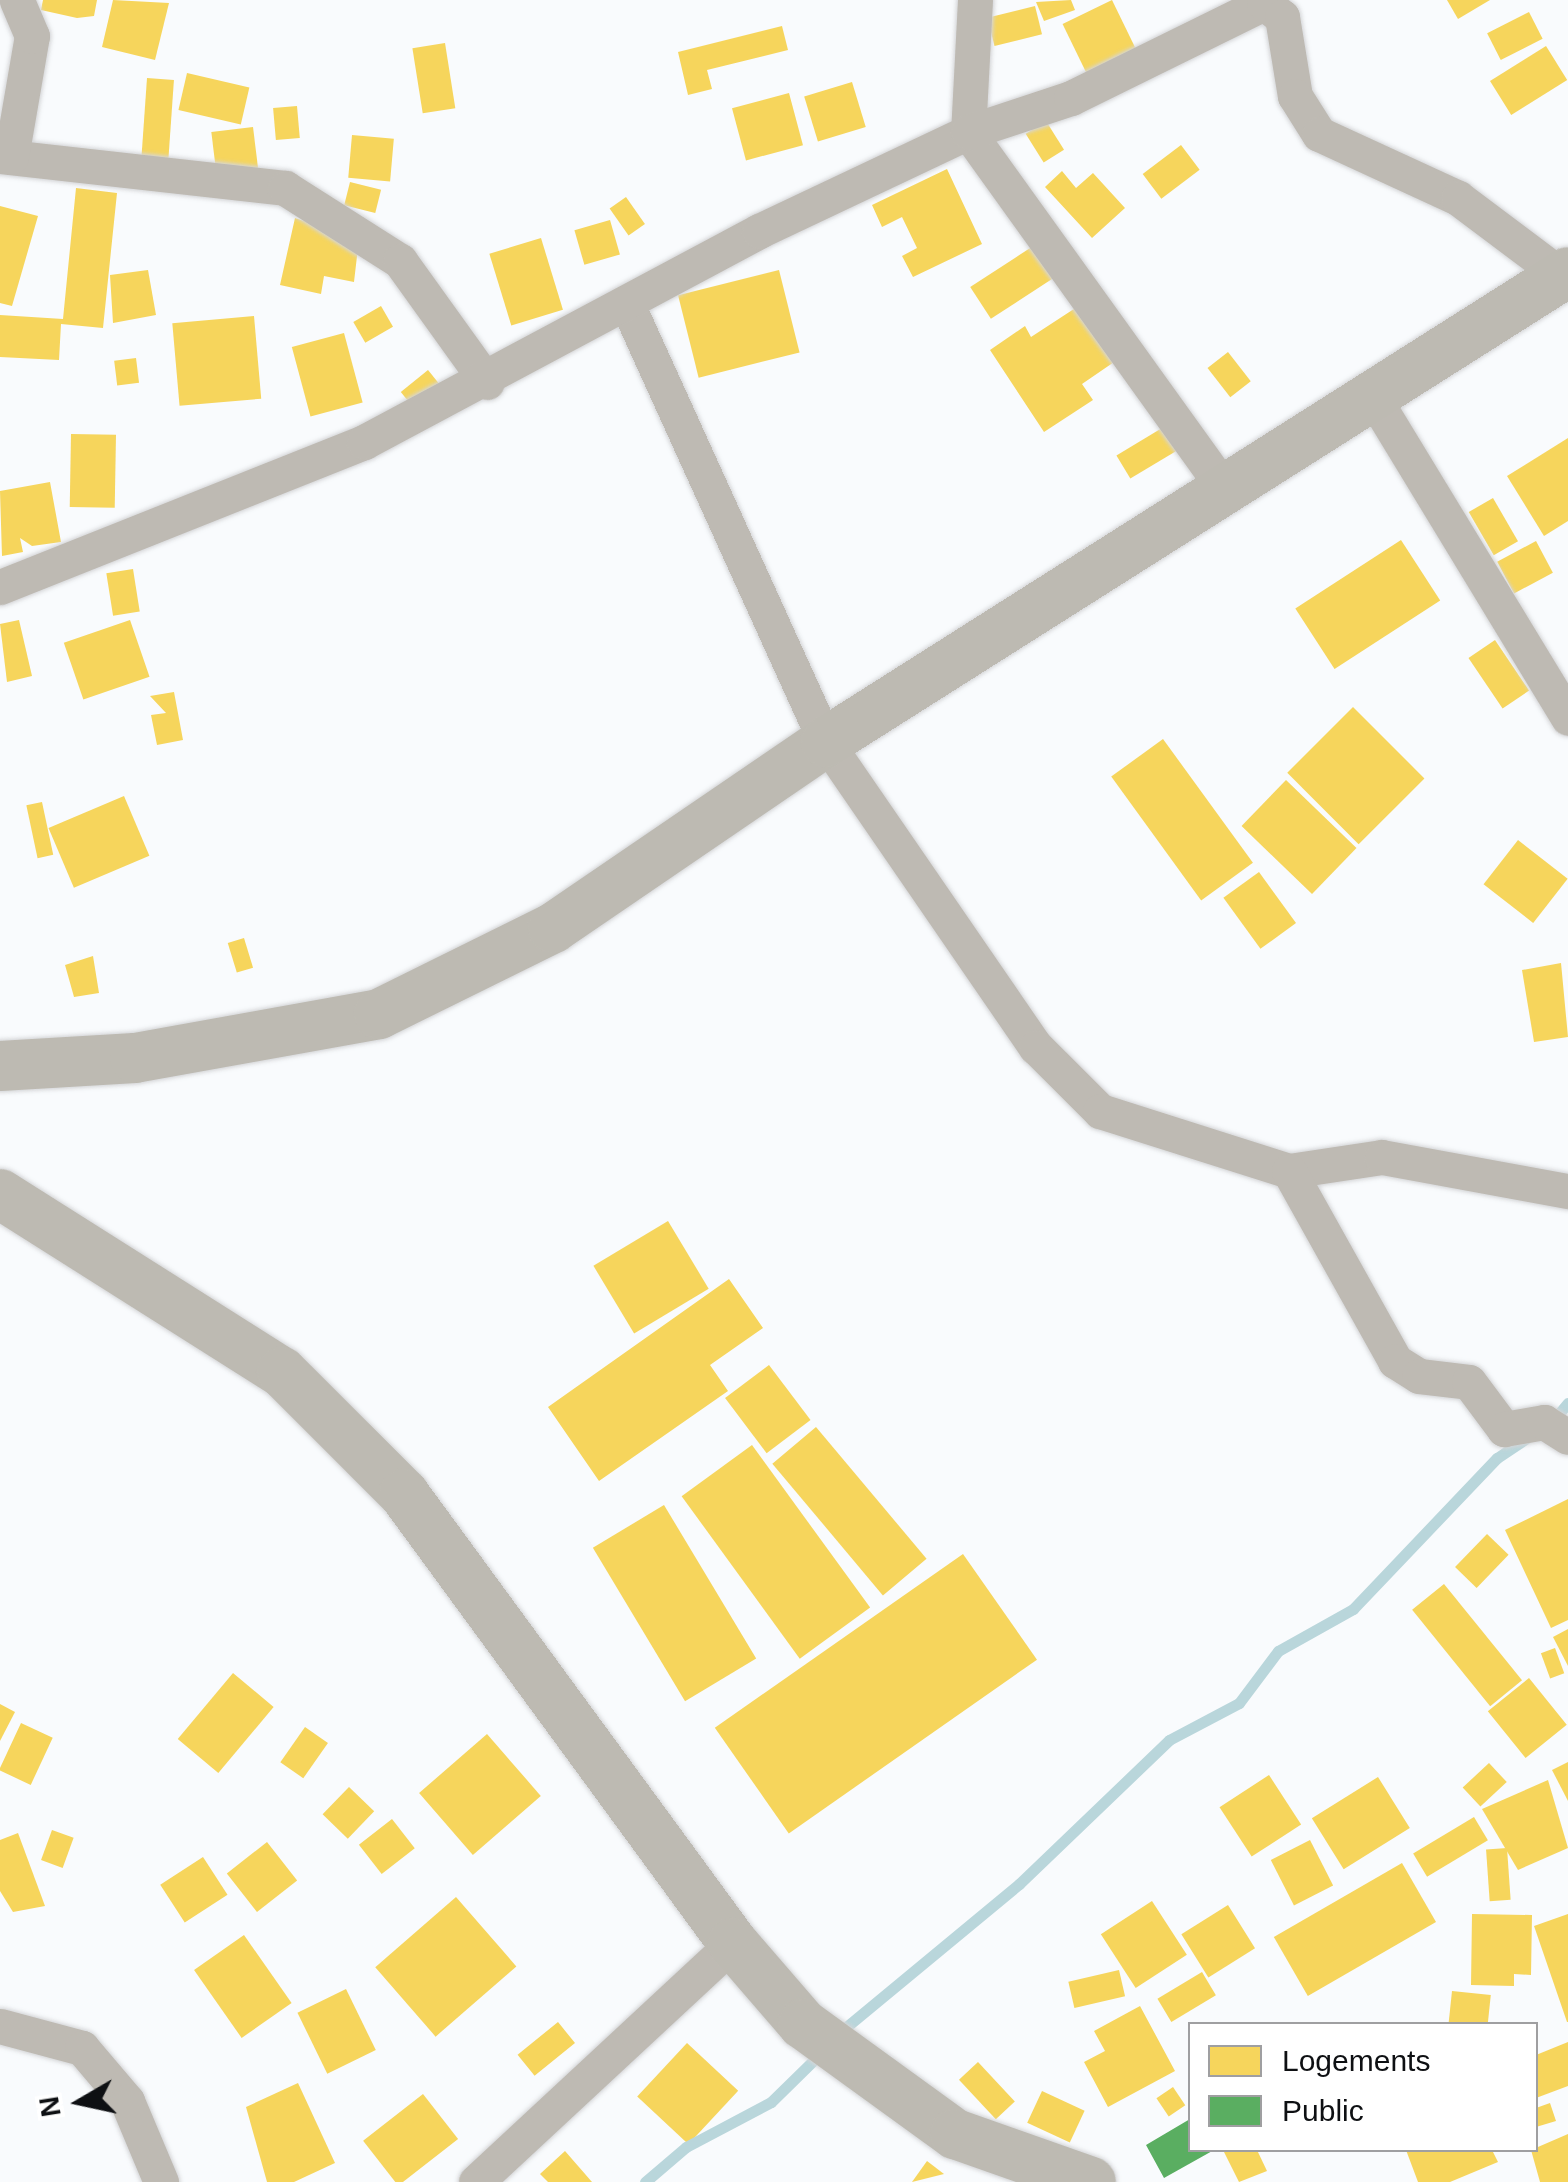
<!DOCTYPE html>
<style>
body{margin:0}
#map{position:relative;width:1568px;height:2182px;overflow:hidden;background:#f9fbfd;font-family:Arial,sans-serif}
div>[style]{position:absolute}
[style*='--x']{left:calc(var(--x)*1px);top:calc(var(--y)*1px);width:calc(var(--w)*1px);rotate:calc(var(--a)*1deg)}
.homes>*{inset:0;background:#f6d55c;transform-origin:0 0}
.public>*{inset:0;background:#5aae61}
.stream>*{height:11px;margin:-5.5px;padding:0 5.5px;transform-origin:5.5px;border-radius:5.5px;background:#b9d6db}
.roads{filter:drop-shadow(0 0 2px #d4d5d7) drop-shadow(0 0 2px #d4d5d7)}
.street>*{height:35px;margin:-17.5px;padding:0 17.5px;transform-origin:17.5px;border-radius:17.5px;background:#bebab3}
.secondary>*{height:50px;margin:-25px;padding:0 25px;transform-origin:25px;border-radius:25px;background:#bdbab2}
span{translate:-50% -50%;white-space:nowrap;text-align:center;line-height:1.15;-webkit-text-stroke:10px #fff;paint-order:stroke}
.legend{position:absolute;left:1188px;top:2022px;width:350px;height:130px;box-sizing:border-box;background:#fff;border:2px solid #9f9fa1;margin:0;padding:12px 18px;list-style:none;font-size:30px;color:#0e1013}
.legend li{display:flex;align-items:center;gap:20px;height:50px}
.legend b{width:50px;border:2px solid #9f9fa1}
.north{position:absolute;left:30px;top:2052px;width:100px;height:100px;-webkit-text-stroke:8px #fff;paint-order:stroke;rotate:261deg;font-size:28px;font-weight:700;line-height:40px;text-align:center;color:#0e1013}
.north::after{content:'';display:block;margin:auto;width:35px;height:45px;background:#0e1013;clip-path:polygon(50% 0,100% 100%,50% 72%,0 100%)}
</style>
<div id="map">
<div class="homes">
<div style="clip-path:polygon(43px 0,97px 0,94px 16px,77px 18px,41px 10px)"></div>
<div style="clip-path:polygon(113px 0,169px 3px,155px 60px,102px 47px)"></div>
<div style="clip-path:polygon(1071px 0,1075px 10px,1044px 21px,1036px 2px)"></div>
<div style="left:1112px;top:0;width:58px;height:55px;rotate:64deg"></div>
<div style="clip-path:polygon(1447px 0,1490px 0,1458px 19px)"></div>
<div style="left:1035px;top:6px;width:29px;height:49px;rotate:76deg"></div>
<div style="left:1529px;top:12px;width:30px;height:47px;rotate:63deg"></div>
<div style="clip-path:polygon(782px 26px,788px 50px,707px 70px,712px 89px,688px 95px,678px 52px)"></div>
<div style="left:445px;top:43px;width:66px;height:33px;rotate:81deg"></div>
<div style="left:1546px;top:46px;width:40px;height:66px;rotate:58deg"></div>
<div style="left:187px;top:73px;width:64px;height:38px;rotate:13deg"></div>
<div style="left:147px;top:78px;width:27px;height:80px;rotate:4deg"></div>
<div style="left:852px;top:82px;width:47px;height:50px;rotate:73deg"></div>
<div style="left:789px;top:93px;width:54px;height:59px;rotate:75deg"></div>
<div style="left:297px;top:106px;width:32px;height:24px;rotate:85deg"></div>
<div style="left:1046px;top:121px;width:34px;height:24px;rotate:58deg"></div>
<div style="left:253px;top:127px;width:41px;height:42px;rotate:83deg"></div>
<div style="left:352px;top:135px;width:42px;height:43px;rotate:5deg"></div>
<div style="left:1181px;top:145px;width:31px;height:48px;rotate:53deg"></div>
<div style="clip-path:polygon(947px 169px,982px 244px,913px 277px,902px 256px,917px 248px,902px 217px,882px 227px,872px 205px)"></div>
<div style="clip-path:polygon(1062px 171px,1076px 188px,1093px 173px,1125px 208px,1092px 238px,1045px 187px)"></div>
<div style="left:350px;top:182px;width:32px;height:24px;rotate:14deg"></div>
<div style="clip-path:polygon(76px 188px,117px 193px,103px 328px,61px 324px,59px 360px,0 357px,0 315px,63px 319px)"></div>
<div style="left:626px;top:197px;width:33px;height:20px;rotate:55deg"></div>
<div style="clip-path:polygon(0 206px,38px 216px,12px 306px,0 303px)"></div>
<div style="clip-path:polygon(295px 218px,359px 239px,354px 282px,324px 276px,321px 294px,280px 285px)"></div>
<div style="left:610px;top:220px;width:36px;height:37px;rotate:74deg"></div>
<div style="left:541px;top:238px;width:75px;height:54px;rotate:73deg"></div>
<div style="left:1044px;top:239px;width:38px;height:88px;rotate:57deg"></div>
<div style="clip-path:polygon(148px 270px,156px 315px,113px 323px,110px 275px)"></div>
<div style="left:779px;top:270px;width:85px;height:104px;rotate:76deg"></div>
<div style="clip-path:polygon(1080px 305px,1117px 360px,1082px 384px,1093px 400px,1044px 432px,990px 350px,1025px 326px,1031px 337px)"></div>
<div style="left:381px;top:306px;width:24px;height:32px;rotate:60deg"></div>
<div style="left:254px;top:316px;width:83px;height:82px;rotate:85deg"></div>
<div style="left:344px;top:333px;width:72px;height:54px;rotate:75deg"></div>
<div style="left:1228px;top:352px;width:37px;height:26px;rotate:52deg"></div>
<div style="left:136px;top:358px;width:25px;height:22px;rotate:83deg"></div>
<div style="left:428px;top:370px;width:26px;height:35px;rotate:51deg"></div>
<div style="left:1167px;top:425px;width:27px;height:59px;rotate:59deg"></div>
<div style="left:71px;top:434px;width:45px;height:73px;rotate:1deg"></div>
<div style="clip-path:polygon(1568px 438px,1568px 521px,1544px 536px,1507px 476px)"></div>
<div style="clip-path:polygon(50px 482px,61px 542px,32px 546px,20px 538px,23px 552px,2px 556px,0 491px)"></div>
<div style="left:1493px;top:498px;width:50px;height:28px;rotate:60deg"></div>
<div style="left:1401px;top:540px;width:72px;height:126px;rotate:57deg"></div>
<div style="left:1536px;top:541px;width:36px;height:44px;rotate:62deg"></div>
<div style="left:133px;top:569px;width:43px;height:27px;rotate:81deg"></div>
<div style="clip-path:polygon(19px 620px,32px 676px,7px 682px,0 624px)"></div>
<div style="left:130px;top:620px;width:60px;height:70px;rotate:71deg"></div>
<div style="left:1495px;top:640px;width:61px;height:32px;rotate:56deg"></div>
<div style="clip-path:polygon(174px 692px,183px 740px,157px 745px,151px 715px,166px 713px,150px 696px)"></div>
<div style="left:1353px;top:707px;width:101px;height:93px;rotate:45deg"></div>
<div style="left:1163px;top:739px;width:153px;height:64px;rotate:54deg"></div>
<div style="left:1286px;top:780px;width:98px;height:64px;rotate:44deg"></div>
<div style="left:124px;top:796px;width:65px;height:82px;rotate:67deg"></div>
<div style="left:42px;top:802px;width:54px;height:16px;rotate:78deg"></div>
<div style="left:1518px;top:840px;width:63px;height:56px;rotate:38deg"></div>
<div style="left:1259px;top:872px;width:63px;height:44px;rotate:54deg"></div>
<div style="left:244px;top:938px;width:31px;height:17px;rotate:73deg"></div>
<div style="clip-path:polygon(93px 956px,99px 993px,74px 997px,65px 965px)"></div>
<div style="clip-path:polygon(1561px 963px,1568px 1037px,1534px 1042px,1522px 970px)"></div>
<div style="left:668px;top:1221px;width:79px;height:87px;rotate:59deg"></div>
<div style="clip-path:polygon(729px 1279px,763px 1328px,710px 1365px,728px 1391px,599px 1481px,548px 1407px)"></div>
<div style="left:769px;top:1365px;width:69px;height:55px;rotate:53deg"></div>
<div style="left:816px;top:1427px;width:172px;height:57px;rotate:50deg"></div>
<div style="left:752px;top:1445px;width:201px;height:87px;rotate:54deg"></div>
<div style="clip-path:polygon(1568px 1499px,1568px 1620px,1551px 1628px,1505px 1530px)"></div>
<div style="left:664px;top:1505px;width:179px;height:83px;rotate:59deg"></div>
<div style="left:1487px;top:1534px;width:30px;height:46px;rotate:44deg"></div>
<div style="left:963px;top:1554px;width:129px;height:303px;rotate:55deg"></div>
<div style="left:1444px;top:1584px;width:124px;height:41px;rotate:51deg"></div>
<div style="clip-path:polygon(1568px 1629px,1568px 1666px,1553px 1637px)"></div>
<div style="left:1555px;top:1648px;width:27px;height:15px;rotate:70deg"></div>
<div style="left:233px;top:1673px;width:53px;height:86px;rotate:40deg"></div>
<div style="left:1529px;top:1678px;width:60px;height:53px;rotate:51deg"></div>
<div style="clip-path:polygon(0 1704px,15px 1712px,0 1741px)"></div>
<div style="left:21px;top:1723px;width:35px;height:52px;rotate:25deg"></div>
<div style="left:305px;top:1727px;width:28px;height:43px;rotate:35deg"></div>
<div style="left:487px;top:1734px;width:82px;height:90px;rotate:49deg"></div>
<div style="clip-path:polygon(1568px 1762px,1568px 1801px,1552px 1770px)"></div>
<div style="left:1489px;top:1763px;width:26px;height:36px;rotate:47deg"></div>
<div style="left:1269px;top:1775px;width:59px;height:59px;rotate:57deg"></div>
<div style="left:1378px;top:1777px;width:60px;height:78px;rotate:58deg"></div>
<div style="clip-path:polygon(1548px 1780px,1568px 1848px,1518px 1870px,1482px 1809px)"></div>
<div style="left:349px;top:1787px;width:35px;height:38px;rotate:44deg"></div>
<div style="left:1474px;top:1817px;width:27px;height:71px;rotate:59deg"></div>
<div style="left:392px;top:1819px;width:37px;height:42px;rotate:52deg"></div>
<div style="left:52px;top:1830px;width:23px;height:32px;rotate:20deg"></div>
<div style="clip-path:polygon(18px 1833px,45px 1906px,13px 1912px,0 1891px,0 1840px)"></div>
<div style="left:1310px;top:1840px;width:51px;height:44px;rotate:63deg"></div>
<div style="left:267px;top:1842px;width:49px;height:51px;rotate:52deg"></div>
<div style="left:1507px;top:1848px;width:52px;height:21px;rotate:86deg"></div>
<div style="left:203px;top:1857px;width:45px;height:51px;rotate:57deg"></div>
<div style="left:1402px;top:1863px;width:68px;height:148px;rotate:60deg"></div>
<div style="left:456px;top:1897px;width:92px;height:107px;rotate:49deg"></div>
<div style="left:1152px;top:1901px;width:64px;height:61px;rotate:57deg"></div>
<div style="left:1228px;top:1905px;width:51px;height:55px;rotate:58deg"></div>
<div style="clip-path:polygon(1472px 1914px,1532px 1915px,1531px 1975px,1514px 1974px,1514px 1986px,1471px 1985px)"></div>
<div style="clip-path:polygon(1568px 1914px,1568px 2022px,1567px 2022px,1534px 1926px)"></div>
<div style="left:244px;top:1935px;width:83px;height:61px;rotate:55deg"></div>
<div style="left:1119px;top:1970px;width:27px;height:52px;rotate:77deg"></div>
<div style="left:1202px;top:1972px;width:27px;height:52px;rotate:59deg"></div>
<div style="left:346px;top:1989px;width:68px;height:54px;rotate:64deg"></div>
<div style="left:1452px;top:1991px;width:39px;height:33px;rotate:6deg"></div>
<div style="clip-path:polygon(1140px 2006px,1175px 2071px,1108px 2107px,1084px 2062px,1105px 2051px,1094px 2031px)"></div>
<div style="left:558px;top:2022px;width:27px;height:52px;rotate:51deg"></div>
<div style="clip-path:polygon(1568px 2042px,1568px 2086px,1536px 2098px,1536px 2055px)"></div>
<div style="left:687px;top:2043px;width:70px;height:73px;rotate:43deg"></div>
<div style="left:978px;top:2062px;width:54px;height:26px;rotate:47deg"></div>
<div style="clip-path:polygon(298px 2083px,335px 2163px,294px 2182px,267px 2182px,246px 2107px)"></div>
<div style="left:1173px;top:2087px;width:22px;height:20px;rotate:56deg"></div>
<div style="left:1042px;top:2091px;width:47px;height:35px;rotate:25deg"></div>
<div style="left:423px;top:2094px;width:57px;height:76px;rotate:52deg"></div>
<div style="clip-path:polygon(1550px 2103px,1556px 2121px,1536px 2127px,1536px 2108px)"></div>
<div style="clip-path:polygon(1568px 2134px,1568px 2182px,1540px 2182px,1531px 2150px)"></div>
<div style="clip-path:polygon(1223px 2150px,1257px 2150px,1267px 2171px,1239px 2182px)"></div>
<div style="clip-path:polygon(1406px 2150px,1492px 2150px,1498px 2162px,1450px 2182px,1418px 2182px)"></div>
<div style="clip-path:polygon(565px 2151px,592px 2182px,548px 2182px,540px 2174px)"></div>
<div style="clip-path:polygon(927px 2161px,944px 2174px,912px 2182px)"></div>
</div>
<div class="public">
<div style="clip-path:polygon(1190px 2119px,1190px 2150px,1214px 2150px,1164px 2178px,1146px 2145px)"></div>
</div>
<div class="stream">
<div style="--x:1551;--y:1423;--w:26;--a:-50"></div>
<div style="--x:839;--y:2033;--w:234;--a:-39.6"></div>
<div style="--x:1019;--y:1884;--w:208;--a:-43.8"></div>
<div style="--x:1169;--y:1740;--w:79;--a:-27.9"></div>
<div style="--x:1239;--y:1703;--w:65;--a:-53.1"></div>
<div style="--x:1278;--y:1651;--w:86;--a:-29.2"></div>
<div style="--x:1353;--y:1609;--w:209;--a:-46.4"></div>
<div style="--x:1497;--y:1458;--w:36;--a:-34"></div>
<div style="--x:645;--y:2182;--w:54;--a:-40.5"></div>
<div style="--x:686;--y:2147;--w:96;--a:-27.9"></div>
<div style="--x:771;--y:2102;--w:73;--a:-44.4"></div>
</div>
<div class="roads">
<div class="street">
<div style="--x:975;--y:0;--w:132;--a:93"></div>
<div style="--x:968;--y:132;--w:443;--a:54.3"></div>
<div style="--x:0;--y:156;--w:287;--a:6.4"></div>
<div style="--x:285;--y:188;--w:136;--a:32.4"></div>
<div style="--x:400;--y:261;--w:149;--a:54.3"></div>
<div style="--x:11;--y:157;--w:123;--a:-80.2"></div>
<div style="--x:32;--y:36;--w:39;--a:-113"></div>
<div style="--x:627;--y:304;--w:481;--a:65.6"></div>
<div style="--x:826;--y:742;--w:370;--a:55.5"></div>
<div style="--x:1036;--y:1047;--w:91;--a:45"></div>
<div style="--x:1100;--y:1111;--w:198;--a:17.6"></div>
<div style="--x:1289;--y:1171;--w:94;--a:-8.6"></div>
<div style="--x:1382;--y:1157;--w:189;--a:10.4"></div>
<div style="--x:1375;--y:400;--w:372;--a:58.7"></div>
<div style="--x:0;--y:587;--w:392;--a:-21.7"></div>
<div style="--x:364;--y:442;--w:448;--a:-28.1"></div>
<div style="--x:759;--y:231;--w:231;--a:-25.3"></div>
<div style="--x:968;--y:132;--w:108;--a:-18.3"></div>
<div style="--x:1071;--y:98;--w:215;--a:-26.2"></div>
<div style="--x:1264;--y:3;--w:23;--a:38"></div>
<div style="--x:1282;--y:17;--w:80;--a:80.7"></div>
<div style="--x:1295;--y:96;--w:45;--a:57.7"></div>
<div style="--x:1319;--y:134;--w:153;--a:24.7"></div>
<div style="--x:1458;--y:198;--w:130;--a:36.9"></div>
<div style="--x:1289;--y:1171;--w:218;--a:60.8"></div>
<div style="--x:1395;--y:1361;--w:28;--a:32"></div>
<div style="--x:1419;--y:1376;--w:50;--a:6.8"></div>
<div style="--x:1469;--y:1382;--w:59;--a:53.3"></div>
<div style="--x:1504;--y:1429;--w:41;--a:-9.9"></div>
<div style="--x:1544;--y:1422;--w:28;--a:32"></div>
<div style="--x:0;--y:2026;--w:85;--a:15"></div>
<div style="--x:82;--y:2048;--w:70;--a:49.7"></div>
<div style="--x:127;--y:2101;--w:88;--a:67.2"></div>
<div style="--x:476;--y:2182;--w:351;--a:-42.9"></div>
</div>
<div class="secondary">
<div style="--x:0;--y:1066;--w:135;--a:-3.4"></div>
<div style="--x:135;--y:1058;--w:248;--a:-10.2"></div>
<div style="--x:379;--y:1014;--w:194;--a:-26.3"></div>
<div style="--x:553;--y:928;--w:330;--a:-34.3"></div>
<div style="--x:826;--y:742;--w:878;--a:-32.35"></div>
<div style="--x:0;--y:1194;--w:333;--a:32.3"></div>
<div style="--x:282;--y:1372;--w:173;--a:45"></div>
<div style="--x:404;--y:1494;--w:557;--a:53.77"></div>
<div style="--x:733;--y:1943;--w:107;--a:49.2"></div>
<div style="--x:803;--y:2024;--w:188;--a:35.9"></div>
<div style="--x:955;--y:2134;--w:144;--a:19.4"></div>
</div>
</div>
<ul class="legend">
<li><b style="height:28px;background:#f6d55c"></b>Logements</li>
<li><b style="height:28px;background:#5aae61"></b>Public</li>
</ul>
<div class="north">N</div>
</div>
